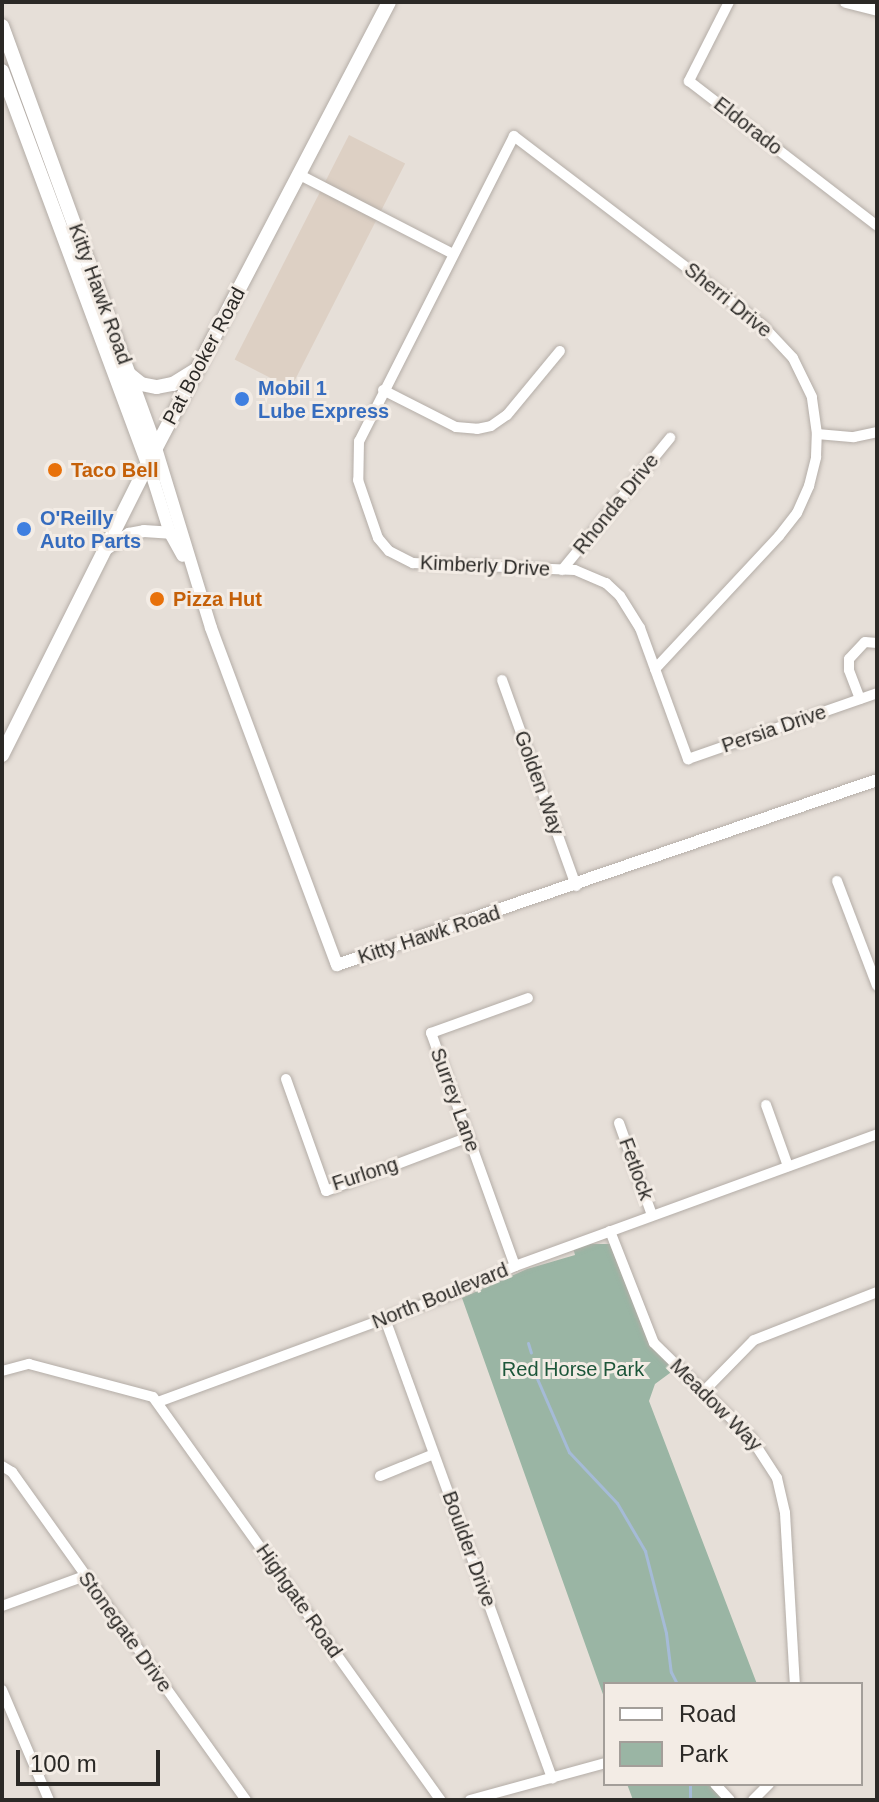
<!DOCTYPE html>
<style>
body{margin:0}
#map{position:relative;width:879px;height:1802px;overflow:hidden;background:#e6dfd8;font-family:Arial,sans-serif}
div>[style]{position:absolute}
[style*='--x']{left:calc(var(--x)*1px);top:calc(var(--y)*1px);width:calc(var(--w)*1px);rotate:calc(var(--a)*1deg)}
.built>*{inset:0;background:#ddd0c4;transform-origin:0 0}
.green>*{inset:0;background:#9ab5a4}
.stream>*{height:3px;margin:-1.5px;padding:0 1.5px;transform-origin:1.5px;border-radius:1.5px;background:#a5bbd7}
.roads{filter:drop-shadow(0 0 2px #b4ada7) drop-shadow(0 0 2px #b4ada7)}
.minor>*{height:10px;margin:-5px;padding:0 5px;transform-origin:5px;border-radius:5px;background:#fff}
.tertiary>*{height:12px;margin:-6px;padding:0 6px;transform-origin:6px;border-radius:6px;background:#fff}
.secondary>*{height:14px;margin:-7px;padding:0 7px;transform-origin:7px;border-radius:7px;background:#fff}
.dots>*{width:22px;height:22px;translate:-50% -50%;box-sizing:border-box;border:4px solid #f3ece5;border-radius:50%}
span{translate:-50% -50%;white-space:nowrap;text-align:center;line-height:1.15;-webkit-text-stroke:6px #f3ece5;paint-order:stroke}
.street-label{font-size:20px;color:#2b2926}
.shop-label{font-size:20px;color:#366cbe;font-weight:700}
.left{translate:0 -50%;text-align:left}
.food-label{font-size:20px;color:#c56008;font-weight:700}
.park-label{font-size:20px;color:#1d563a}
.frame{position:absolute;inset:0;border:4px solid #2b2926;pointer-events:none}
.legend{position:absolute;left:603px;top:1682px;width:260px;height:104px;box-sizing:border-box;background:#f3ece5;border:2px solid #a39e99;margin:0;padding:10px 14px;list-style:none;font-size:24px;color:#2b2926}
.legend li{display:flex;align-items:center;gap:16px;height:40px}
.legend b{width:40px;border:2px solid #a39e99}
.scale{position:absolute;left:16px;top:1750px;width:144px;height:36px;box-sizing:border-box;border:4px solid #2b2926;border-top:0;padding-left:10px;font-size:24px;line-height:28px;white-space:nowrap;color:#2b2926;-webkit-text-stroke:6px #f3ece5;paint-order:stroke}
</style>
<div id="map">
<div class="built">
<div style="left:349px;top:135px;width:63px;height:252px;rotate:27deg"></div>
</div>
<div class="green">
<div style="clip-path:polygon(572px 1244px,610px 1244px,648px 1340px,674px 1370px,655px 1384px,649px 1401px,757px 1684px,605px 1684px,605px 1700px,462px 1298px,527px 1269px,575px 1255px)"></div>
<div style="clip-path:polygon(627px 1784px,710px 1784px,725px 1800px,633px 1800px)"></div>
</div>
<div class="stream">
<div style="--x:528;--y:1343;--w:10;--a:73"></div>
<div style="--x:532;--y:1367;--w:93;--a:66.5"></div>
<div style="--x:569;--y:1452;--w:70;--a:46.7"></div>
<div style="--x:617;--y:1503;--w:56;--a:59.7"></div>
<div style="--x:645;--y:1551;--w:85;--a:75.6"></div>
<div style="--x:666;--y:1633;--w:39;--a:83"></div>
<div style="--x:671;--y:1672;--w:13;--a:63"></div>
<div style="--x:690;--y:1800;--w:16;--a:-90"></div>
</div>
<div class="roads">
<div class="minor">
<div style="--x:729;--y:2;--w:89;--a:116.9"></div>
<div style="--x:689;--y:81;--w:237;--a:37.6"></div>
<div style="--x:300;--y:175;--w:172;--a:27.3"></div>
<div style="--x:383;--y:390;--w:82;--a:26.9"></div>
<div style="--x:456;--y:427;--w:21;--a:5"></div>
<div style="--x:477;--y:429;--w:14;--a:-12"></div>
<div style="--x:491;--y:426;--w:19;--a:-35"></div>
<div style="--x:507;--y:415;--w:83;--a:-50.4"></div>
<div style="--x:817;--y:434;--w:37;--a:5"></div>
<div style="--x:854;--y:437;--w:24;--a:-12"></div>
<div style="--x:562;--y:570;--w:171;--a:-50.7"></div>
<div style="--x:655;--y:669;--w:182;--a:-47"></div>
<div style="--x:779;--y:536;--w:29;--a:-52"></div>
<div style="--x:797;--y:513;--w:30;--a:-66"></div>
<div style="--x:809;--y:486;--w:30;--a:-76"></div>
<div style="--x:816;--y:457;--w:23;--a:-88"></div>
<div style="--x:817;--y:434;--w:37;--a:-98"></div>
<div style="--x:812;--y:397;--w:43;--a:-116"></div>
<div style="--x:793;--y:358;--w:45;--a:-133.2"></div>
<div style="--x:762;--y:325;--w:312;--a:-142.7"></div>
<div style="--x:514;--y:136;--w:342;--a:116.9"></div>
<div style="--x:359;--y:441;--w:39;--a:91"></div>
<div style="--x:358;--y:480;--w:61;--a:71"></div>
<div style="--x:378;--y:538;--w:17;--a:50"></div>
<div style="--x:389;--y:551;--w:27;--a:27"></div>
<div style="--x:413;--y:563;--w:162;--a:2.5"></div>
<div style="--x:575;--y:570;--w:34;--a:23"></div>
<div style="--x:606;--y:583;--w:19;--a:43"></div>
<div style="--x:620;--y:596;--w:38;--a:58"></div>
<div style="--x:640;--y:628;--w:140;--a:69.9"></div>
<div style="--x:688;--y:759;--w:200;--a:-19.2"></div>
<div style="--x:502;--y:680;--w:219;--a:70.2"></div>
<div style="--x:860;--y:699;--w:31;--a:-111"></div>
<div style="--x:849;--y:670;--w:11;--a:-90"></div>
<div style="--x:849;--y:659;--w:23;--a:-47"></div>
<div style="--x:865;--y:642;--w:12;--a:5"></div>
<div style="--x:837;--y:881;--w:112;--a:69.1"></div>
<div style="--x:286;--y:1079;--w:119;--a:70.3"></div>
<div style="--x:326;--y:1191;--w:153;--a:-20.7"></div>
<div style="--x:766;--y:1105;--w:65;--a:70.2"></div>
<div style="--x:619;--y:1123;--w:98;--a:70.3"></div>
<div style="--x:610;--y:1231;--w:120;--a:68.6"></div>
<div style="--x:654;--y:1343;--w:136;--a:44.4"></div>
<div style="--x:751;--y:1438;--w:48;--a:57"></div>
<div style="--x:777;--y:1478;--w:36;--a:77"></div>
<div style="--x:785;--y:1513;--w:171;--a:86.7"></div>
<div style="--x:515;--y:1266;--w:248;--a:-109.8"></div>
<div style="--x:431;--y:1033;--w:103;--a:-19.8"></div>
<div style="--x:385;--y:1319;--w:489;--a:70"></div>
<div style="--x:2;--y:1371;--w:28;--a:-15"></div>
<div style="--x:29;--y:1364;--w:128;--a:14.9"></div>
<div style="--x:153;--y:1397;--w:495;--a:54.5"></div>
<div style="--x:704;--y:1391;--w:71;--a:-45.6"></div>
<div style="--x:754;--y:1340;--w:132;--a:-21.3"></div>
<div style="--x:158;--y:1402;--w:322;--a:-20.2"></div>
<div style="--x:460;--y:1291;--w:60;--a:-24.4"></div>
<div style="--x:515;--y:1266;--w:385;--a:-20"></div>
<div style="--x:2;--y:1466;--w:12;--a:31"></div>
<div style="--x:12;--y:1472;--w:403;--a:54.5"></div>
<div style="--x:380;--y:1476;--w:58;--a:-22.2"></div>
<div style="--x:2;--y:1606;--w:88;--a:-19.9"></div>
<div style="--x:2;--y:1690;--w:120;--a:66.9"></div>
<div style="--x:715;--y:1784;--w:22;--a:47"></div>
<div style="--x:470;--y:1800;--w:140;--a:-15.3"></div>
<div style="--x:753;--y:1800;--w:23;--a:-45"></div>
</div>
<div class="tertiary">
<div style="--x:846;--y:2;--w:32;--a:14"></div>
<div style="--x:156;--y:448;--w:188;--a:73"></div>
<div style="--x:211;--y:628;--w:360;--a:69.5"></div>
<div style="--x:337;--y:965;--w:571;--a:-18.91"></div>
<div style="--x:148;--y:463;--w:73;--a:72.6"></div>
<div style="--x:170;--y:533;--w:26;--a:61"></div>
<div style="--x:105;--y:550;--w:29;--a:-34"></div>
<div style="--x:129;--y:534;--w:15;--a:-11"></div>
<div style="--x:144;--y:531;--w:26;--a:4"></div>
</div>
<div class="secondary">
<div style="--x:2;--y:26;--w:449;--a:70"></div>
<div style="--x:2;--y:71;--w:418;--a:69.6"></div>
<div style="--x:130;--y:375;--w:14;--a:39"></div>
<div style="--x:141;--y:384;--w:16;--a:11"></div>
<div style="--x:157;--y:387;--w:16;--a:-11"></div>
<div style="--x:173;--y:384;--w:28;--a:-32"></div>
<div style="--x:2;--y:755;--w:326;--a:-63.4"></div>
<div style="--x:148;--y:463;--w:520;--a:-62.4"></div>
</div>
</div>
<div class="dots">
<div style="left:242px;top:399px;background:#3f7fe0"></div>
<div style="left:55px;top:470px;background:#e8710a"></div>
<div style="left:24px;top:529px;background:#3f7fe0"></div>
<div style="left:157px;top:599px;background:#e8710a"></div>
</div>
<div class="street-label">
<span style="left:748px;top:126px;rotate:38deg">Eldorado</span>
<span style="left:100px;top:294px;rotate:70deg">Kitty Hawk Road</span>
<span style="left:728px;top:300px;rotate:39deg">Sherri Drive</span>
<span style="left:204px;top:356px;rotate:-62deg">Pat Booker Road</span>
<span style="left:616px;top:504px;rotate:-51deg">Rhonda Drive</span>
<span style="left:485px;top:566px;rotate:3deg">Kimberly Drive</span>
<span style="left:774px;top:729px;rotate:-19deg">Persia Drive</span>
<span style="left:539px;top:783px;rotate:70deg">Golden Way</span>
<span style="left:429px;top:935px;rotate:-18deg">Kitty Hawk Road</span>
<span style="left:455px;top:1100px;rotate:70deg">Surrey Lane</span>
<span style="left:636px;top:1169px;rotate:70deg">Fetlock</span>
<span style="left:365px;top:1174px;rotate:-18deg">Furlong</span>
<span style="left:440px;top:1296px;rotate:-22deg">North Boulevard</span>
<span style="left:716px;top:1405px;rotate:45deg">Meadow Way</span>
<span style="left:469px;top:1549px;rotate:70deg">Boulder Drive</span>
<span style="left:299px;top:1601px;rotate:55deg">Highgate Road</span>
<span style="left:125px;top:1632px;rotate:54deg">Stonegate Drive</span>
</div>
<div class="shop-label">
<span class="left" style="left:258px;top:400px">Mobil 1<br>Lube Express</span>
<span class="left" style="left:40px;top:530px">O'Reilly<br>Auto Parts</span>
</div>
<div class="food-label">
<span class="left" style="left:71px;top:470px">Taco Bell</span>
<span class="left" style="left:173px;top:599px">Pizza Hut</span>
</div>
<div class="park-label">
<span style="left:573px;top:1369px">Red Horse Park</span>
</div>
<div class="frame"></div>
<ul class="legend">
<li><b style="height:10px;background:#fff"></b>Road</li>
<li><b style="height:22px;background:#9ab5a4"></b>Park</li>
</ul>
<div class="scale">100 m</div>
</div>
